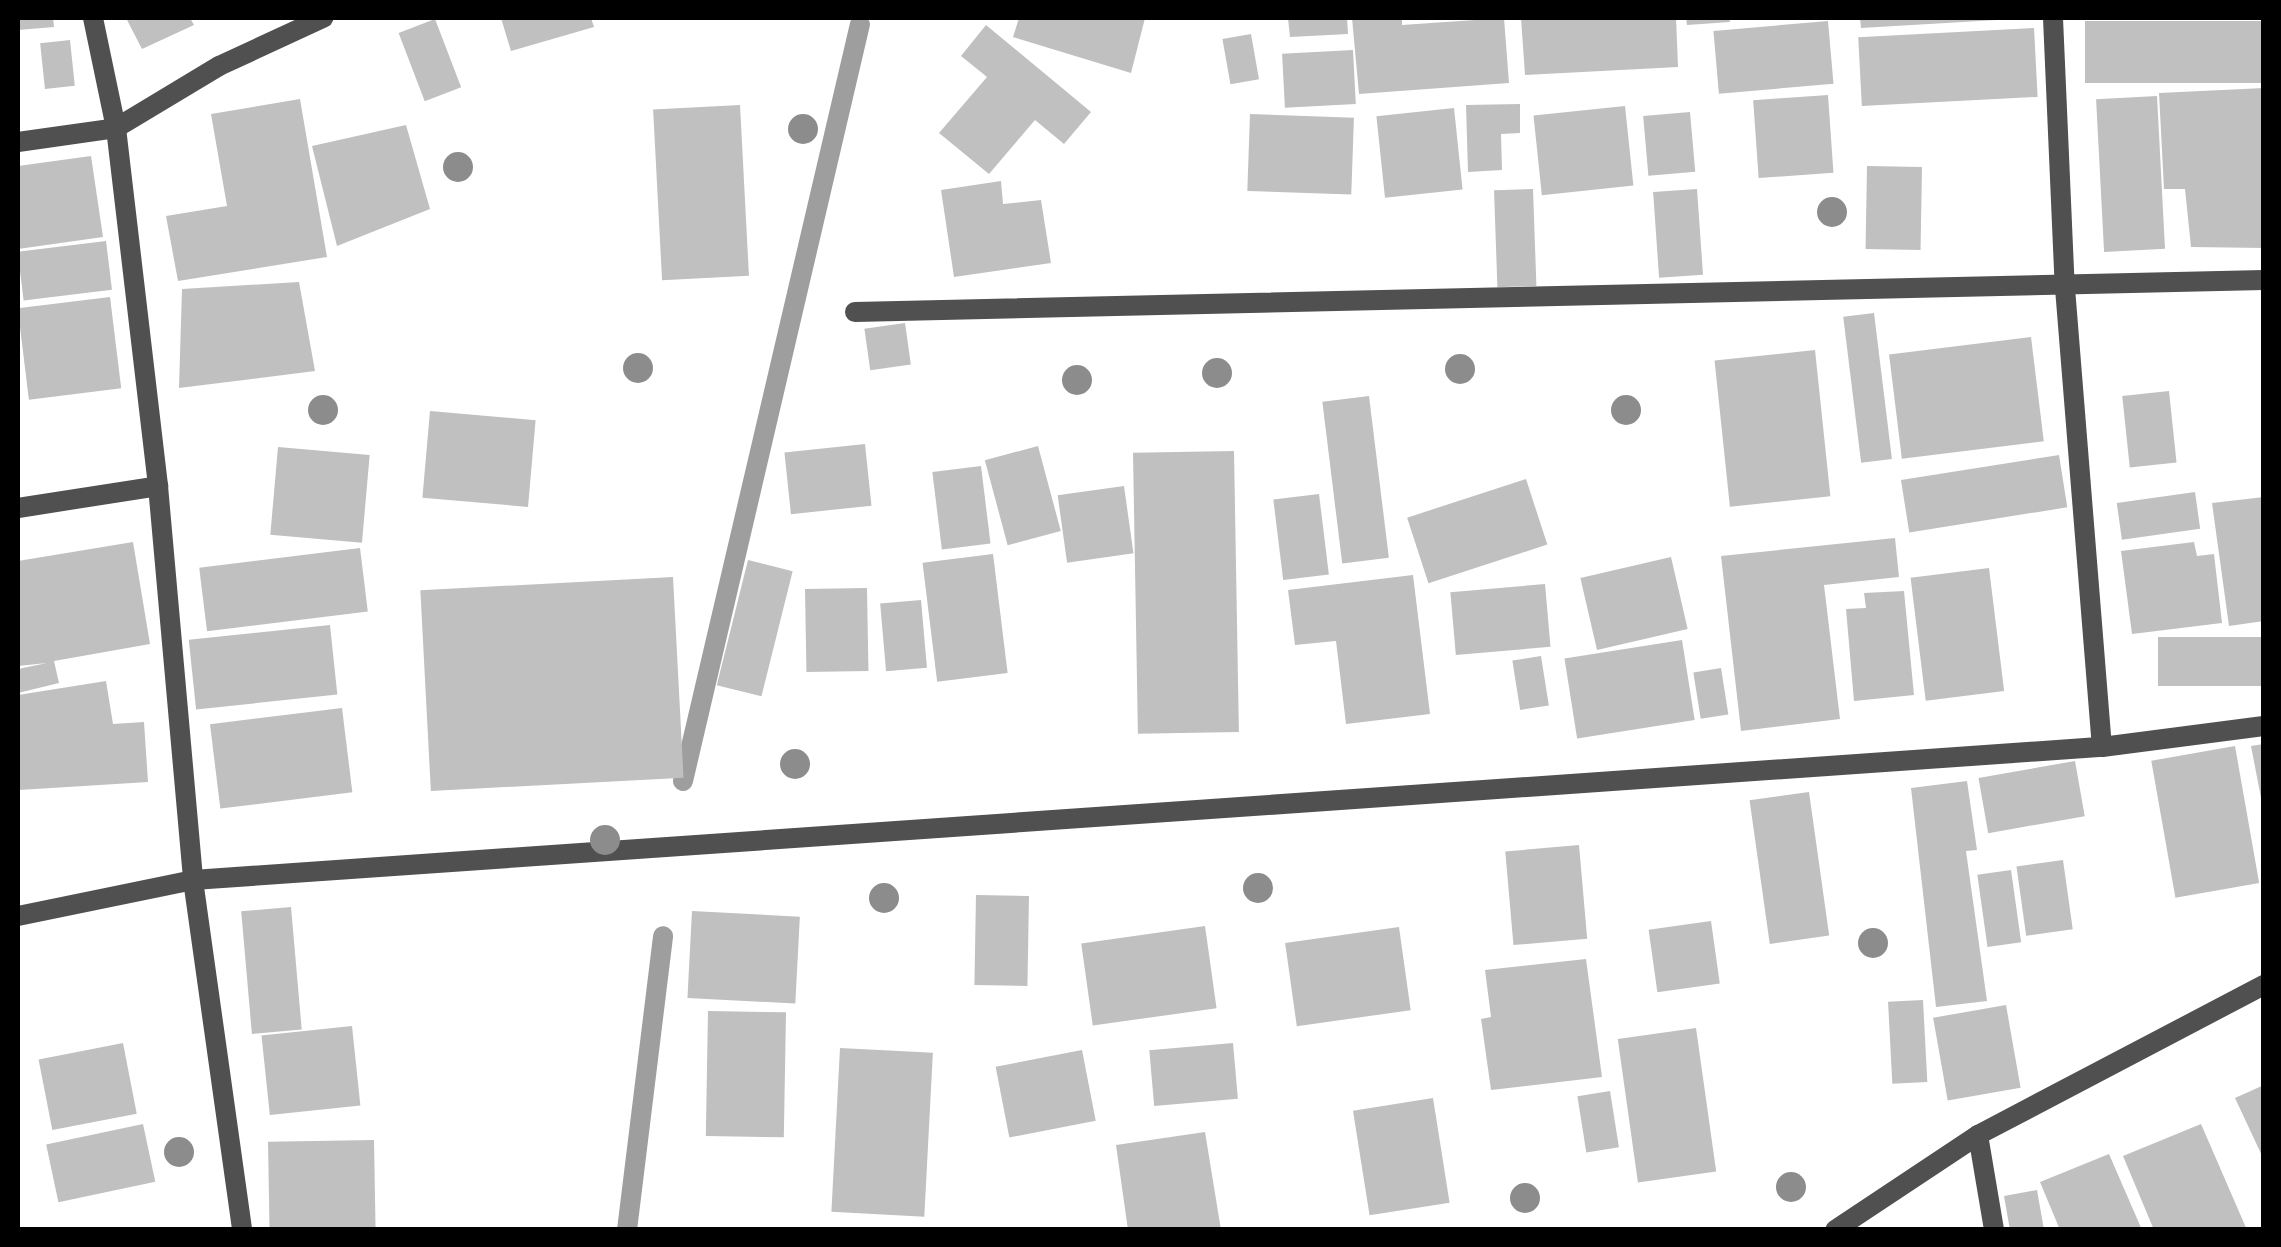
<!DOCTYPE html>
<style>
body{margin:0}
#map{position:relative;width:2281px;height:1247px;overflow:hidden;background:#fff;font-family:"DejaVu Sans",sans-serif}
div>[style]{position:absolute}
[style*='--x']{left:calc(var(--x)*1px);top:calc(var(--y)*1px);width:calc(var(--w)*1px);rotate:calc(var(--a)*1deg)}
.stream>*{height:20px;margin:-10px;padding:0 10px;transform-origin:10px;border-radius:10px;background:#9e9e9e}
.building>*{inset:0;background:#c0c0c0;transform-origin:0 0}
.minor>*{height:20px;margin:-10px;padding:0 10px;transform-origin:10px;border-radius:10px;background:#505050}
.trees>*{width:30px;height:30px;margin:-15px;border-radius:50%;background:#8c8c8c}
span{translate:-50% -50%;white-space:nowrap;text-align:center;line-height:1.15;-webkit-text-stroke:8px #fff;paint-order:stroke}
.frame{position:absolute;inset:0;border:20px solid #000;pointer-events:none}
</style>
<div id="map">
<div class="stream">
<div style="--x:683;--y:781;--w:777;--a:-76.84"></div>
<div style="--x:627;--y:1230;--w:296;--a:-83"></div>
</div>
<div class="building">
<div style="clip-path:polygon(18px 18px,53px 18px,54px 27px,18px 30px)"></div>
<div style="clip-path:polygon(126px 18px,190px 18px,194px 25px,142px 49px)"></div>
<div style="clip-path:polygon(501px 18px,591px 18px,594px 27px,511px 51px)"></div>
<div style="clip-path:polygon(1019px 18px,1145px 18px,1131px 73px,1013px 37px)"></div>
<div style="clip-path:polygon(1288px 18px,1347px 18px,1348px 34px,1290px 37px)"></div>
<div style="clip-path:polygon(1352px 18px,1402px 18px,1402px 25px,1504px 18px,1509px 83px,1359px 94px)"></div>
<div style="clip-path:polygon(1521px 18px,1676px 18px,1678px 67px,1525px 75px)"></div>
<div style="clip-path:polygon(1686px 18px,1729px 18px,1730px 22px,1687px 25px)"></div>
<div style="clip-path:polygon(1860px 18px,1996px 18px,1997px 20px,1861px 28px)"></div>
<div style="left:435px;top:19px;width:73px;height:39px;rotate:69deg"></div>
<div style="left:1828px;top:21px;width:63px;height:115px;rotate:85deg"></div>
<div style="left:2264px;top:21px;width:62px;height:179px;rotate:90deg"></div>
<div style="clip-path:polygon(986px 25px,1091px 112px,1064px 144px,1035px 120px,989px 174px,939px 133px,987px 77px,961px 56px)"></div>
<div style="left:2034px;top:28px;width:69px;height:176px;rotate:87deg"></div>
<div style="left:1251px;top:34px;width:46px;height:29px;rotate:80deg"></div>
<div style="left:70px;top:40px;width:46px;height:30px;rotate:84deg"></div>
<div style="left:1353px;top:50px;width:54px;height:71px;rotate:87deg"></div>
<div style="clip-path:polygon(2264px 88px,2264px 248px,2191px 247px,2185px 189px,2164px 189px,2159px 93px)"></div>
<div style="left:1828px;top:95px;width:78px;height:75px;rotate:86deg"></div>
<div style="left:2157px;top:96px;width:153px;height:61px;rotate:87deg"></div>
<div style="clip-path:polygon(300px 99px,327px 257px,178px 281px,166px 216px,227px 206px,211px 114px)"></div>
<div style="clip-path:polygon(1520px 104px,1520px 133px,1501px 134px,1502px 170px,1468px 172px,1466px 105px)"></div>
<div style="left:740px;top:105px;width:171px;height:87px;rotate:87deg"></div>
<div style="left:1625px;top:106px;width:80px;height:92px;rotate:84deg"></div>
<div style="left:1454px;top:108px;width:82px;height:78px;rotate:84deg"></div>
<div style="left:1690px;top:112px;width:60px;height:47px;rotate:85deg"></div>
<div style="left:1250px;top:114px;width:104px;height:77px;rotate:2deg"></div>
<div style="clip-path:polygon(406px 125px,430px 209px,337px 246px,312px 146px)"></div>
<div style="clip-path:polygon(91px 156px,103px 237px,18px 249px,18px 166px)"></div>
<div style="left:1867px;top:166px;width:55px;height:83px;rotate:1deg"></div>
<div style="clip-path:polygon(1001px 181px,1003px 204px,1041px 200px,1051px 263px,954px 277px,941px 190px)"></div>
<div style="left:1533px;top:189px;width:97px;height:39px;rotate:88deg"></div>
<div style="left:1697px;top:189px;width:86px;height:44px;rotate:86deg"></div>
<div style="left:106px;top:241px;width:49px;height:89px;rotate:83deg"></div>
<div style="clip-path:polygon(299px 282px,315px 371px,179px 388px,182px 289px)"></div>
<div style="left:110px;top:297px;width:92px;height:93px;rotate:83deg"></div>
<div style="left:1874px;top:313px;width:147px;height:31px;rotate:83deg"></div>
<div style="left:905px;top:323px;width:42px;height:41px;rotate:82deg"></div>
<div style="left:2031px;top:337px;width:105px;height:143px;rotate:83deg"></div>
<div style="left:1815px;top:350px;width:147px;height:101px;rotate:84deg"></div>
<div style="left:2169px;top:391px;width:72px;height:47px;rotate:84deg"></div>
<div style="left:1369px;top:396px;width:163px;height:47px;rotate:83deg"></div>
<div style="left:430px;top:411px;width:106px;height:87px;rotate:5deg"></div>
<div style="left:865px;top:444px;width:62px;height:81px;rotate:84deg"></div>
<div style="left:1038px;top:446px;width:88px;height:55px;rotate:75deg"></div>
<div style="left:278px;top:447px;width:92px;height:88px;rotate:5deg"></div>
<div style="left:1234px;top:451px;width:281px;height:101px;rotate:89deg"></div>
<div style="left:2059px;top:455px;width:53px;height:160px;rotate:81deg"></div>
<div style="left:981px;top:466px;width:78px;height:49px;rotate:83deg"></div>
<div style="left:1526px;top:479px;width:69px;height:125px;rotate:72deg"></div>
<div style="left:1124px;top:486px;width:68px;height:67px;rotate:82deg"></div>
<div style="left:2195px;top:492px;width:37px;height:79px;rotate:82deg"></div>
<div style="left:1319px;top:494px;width:81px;height:46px;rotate:83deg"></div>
<div style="clip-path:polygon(2264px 497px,2264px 621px,2229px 626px,2212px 503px)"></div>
<div style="clip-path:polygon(1895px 538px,1899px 577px,1824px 585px,1840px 719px,1741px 731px,1721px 556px)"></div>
<div style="clip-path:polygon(133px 542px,150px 644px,54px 661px,59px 683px,18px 693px,18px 669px,47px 663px,18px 666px,18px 561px)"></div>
<div style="clip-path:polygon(2194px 542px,2197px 556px,2214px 554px,2222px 623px,2132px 634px,2121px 551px)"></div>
<div style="left:360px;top:548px;width:64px;height:162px;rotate:83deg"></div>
<div style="left:993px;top:554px;width:120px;height:71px;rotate:83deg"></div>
<div style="left:1671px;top:557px;width:74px;height:93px;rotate:77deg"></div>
<div style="left:748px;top:560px;width:46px;height:129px;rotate:14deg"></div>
<div style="left:1989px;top:568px;width:124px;height:79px;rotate:83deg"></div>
<div style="clip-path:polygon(1413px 575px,1430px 714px,1346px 724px,1336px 641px,1295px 645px,1288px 590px)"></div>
<div style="left:673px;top:577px;width:201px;height:253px;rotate:87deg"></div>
<div style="left:1545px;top:584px;width:63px;height:95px;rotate:85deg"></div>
<div style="left:867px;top:588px;width:83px;height:62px;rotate:89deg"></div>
<div style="clip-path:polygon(1904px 591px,1914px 695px,1854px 701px,1846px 609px,1866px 608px,1864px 593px)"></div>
<div style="left:921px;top:600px;width:68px;height:41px;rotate:85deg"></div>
<div style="left:330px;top:625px;width:70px;height:142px;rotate:84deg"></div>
<div style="left:2264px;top:637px;width:49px;height:106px;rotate:90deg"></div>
<div style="left:1682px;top:640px;width:81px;height:119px;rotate:81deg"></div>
<div style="left:1541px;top:656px;width:50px;height:29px;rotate:81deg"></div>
<div style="left:1721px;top:668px;width:47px;height:28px;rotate:81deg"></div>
<div style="clip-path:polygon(106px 681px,113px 724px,144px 722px,148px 782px,19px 790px,18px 695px)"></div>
<div style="left:342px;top:708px;width:85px;height:133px;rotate:83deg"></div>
<div style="clip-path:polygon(2264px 744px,2264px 803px,2262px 803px,2251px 746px)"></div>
<div style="left:2235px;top:746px;width:139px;height:85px;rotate:80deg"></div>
<div style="left:2075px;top:761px;width:56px;height:98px;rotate:80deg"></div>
<div style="clip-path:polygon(1967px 781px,1977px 850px,1966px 851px,1987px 1001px,1936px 1007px,1911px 788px)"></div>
<div style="left:1809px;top:792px;width:145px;height:60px;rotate:82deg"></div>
<div style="left:1579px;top:845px;width:94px;height:74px;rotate:85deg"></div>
<div style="left:2063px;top:860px;width:70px;height:47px;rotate:82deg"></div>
<div style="left:2011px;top:870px;width:73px;height:34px;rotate:82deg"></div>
<div style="left:976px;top:895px;width:53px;height:90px;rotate:1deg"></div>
<div style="left:291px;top:907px;width:123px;height:50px;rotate:85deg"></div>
<div style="left:692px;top:911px;width:108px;height:87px;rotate:3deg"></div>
<div style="left:1711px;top:921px;width:63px;height:63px;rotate:82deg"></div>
<div style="left:1205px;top:926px;width:83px;height:125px;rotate:82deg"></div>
<div style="left:1399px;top:927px;width:84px;height:115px;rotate:82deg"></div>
<div style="clip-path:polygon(1586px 959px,1602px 1077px,1491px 1090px,1481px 1019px,1491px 1017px,1485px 970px)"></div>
<div style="left:1923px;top:1000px;width:82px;height:35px;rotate:87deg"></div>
<div style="left:2006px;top:1005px;width:84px;height:74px;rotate:80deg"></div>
<div style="left:708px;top:1011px;width:78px;height:125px;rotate:1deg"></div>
<div style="left:352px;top:1026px;width:80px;height:91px;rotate:84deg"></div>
<div style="left:1696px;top:1028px;width:145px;height:79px;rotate:82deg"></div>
<div style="left:123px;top:1043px;width:72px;height:86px;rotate:79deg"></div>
<div style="left:1233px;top:1043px;width:56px;height:84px;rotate:85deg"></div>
<div style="left:840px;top:1048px;width:93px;height:164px;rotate:3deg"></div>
<div style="left:1082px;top:1050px;width:72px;height:88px;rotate:79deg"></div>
<div style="clip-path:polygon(2264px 1085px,2264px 1160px,2235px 1098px)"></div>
<div style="left:1610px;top:1091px;width:57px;height:33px;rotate:81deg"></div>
<div style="left:1433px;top:1098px;width:106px;height:81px;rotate:81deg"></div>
<div style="left:143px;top:1124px;width:59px;height:99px;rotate:78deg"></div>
<div style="clip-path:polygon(2201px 1124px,2247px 1230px,2154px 1230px,2123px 1156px)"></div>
<div style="clip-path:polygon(1205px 1132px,1221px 1230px,1128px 1230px,1116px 1145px)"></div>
<div style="left:374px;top:1140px;width:90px;height:106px;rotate:89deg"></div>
<div style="clip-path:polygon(2109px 1154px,2142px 1230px,2060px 1230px,2040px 1182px)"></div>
<div style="clip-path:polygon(2037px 1190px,2044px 1230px,2010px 1230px,2004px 1196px)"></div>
</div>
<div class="minor">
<div style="--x:93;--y:18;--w:112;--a:78.2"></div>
<div style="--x:116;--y:128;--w:360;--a:83.3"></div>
<div style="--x:158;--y:486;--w:396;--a:84.9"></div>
<div style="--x:193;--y:880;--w:353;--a:82"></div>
<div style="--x:2053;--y:18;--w:270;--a:87.5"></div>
<div style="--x:2065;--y:288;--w:460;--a:85.4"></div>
<div style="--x:2102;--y:747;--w:163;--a:-7.4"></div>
<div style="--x:18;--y:142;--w:99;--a:-8.1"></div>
<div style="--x:116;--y:128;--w:120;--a:-31"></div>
<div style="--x:219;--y:66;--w:115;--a:-24.8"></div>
<div style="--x:855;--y:312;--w:1409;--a:-1.3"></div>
<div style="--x:18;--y:508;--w:142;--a:-8.9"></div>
<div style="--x:18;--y:916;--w:179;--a:-11.6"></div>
<div style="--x:193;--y:880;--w:1914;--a:-3.99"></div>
<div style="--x:1978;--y:1135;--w:96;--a:80.4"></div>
<div style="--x:1835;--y:1230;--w:172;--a:-33.6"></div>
<div style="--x:1978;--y:1135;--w:323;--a:-27.7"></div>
</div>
<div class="trees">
<div style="left:803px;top:129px"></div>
<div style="left:458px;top:167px"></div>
<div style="left:1832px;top:212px"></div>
<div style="left:638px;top:368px"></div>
<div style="left:1460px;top:369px"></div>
<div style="left:1217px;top:373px"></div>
<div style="left:1077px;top:380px"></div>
<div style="left:323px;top:410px"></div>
<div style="left:1626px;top:410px"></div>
<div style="left:795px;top:764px"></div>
<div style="left:605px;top:840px"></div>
<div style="left:1258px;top:888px"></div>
<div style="left:884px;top:898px"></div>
<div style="left:1873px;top:943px"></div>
<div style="left:179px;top:1152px"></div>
<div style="left:1791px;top:1187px"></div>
<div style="left:1525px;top:1198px"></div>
</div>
<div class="frame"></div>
</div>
